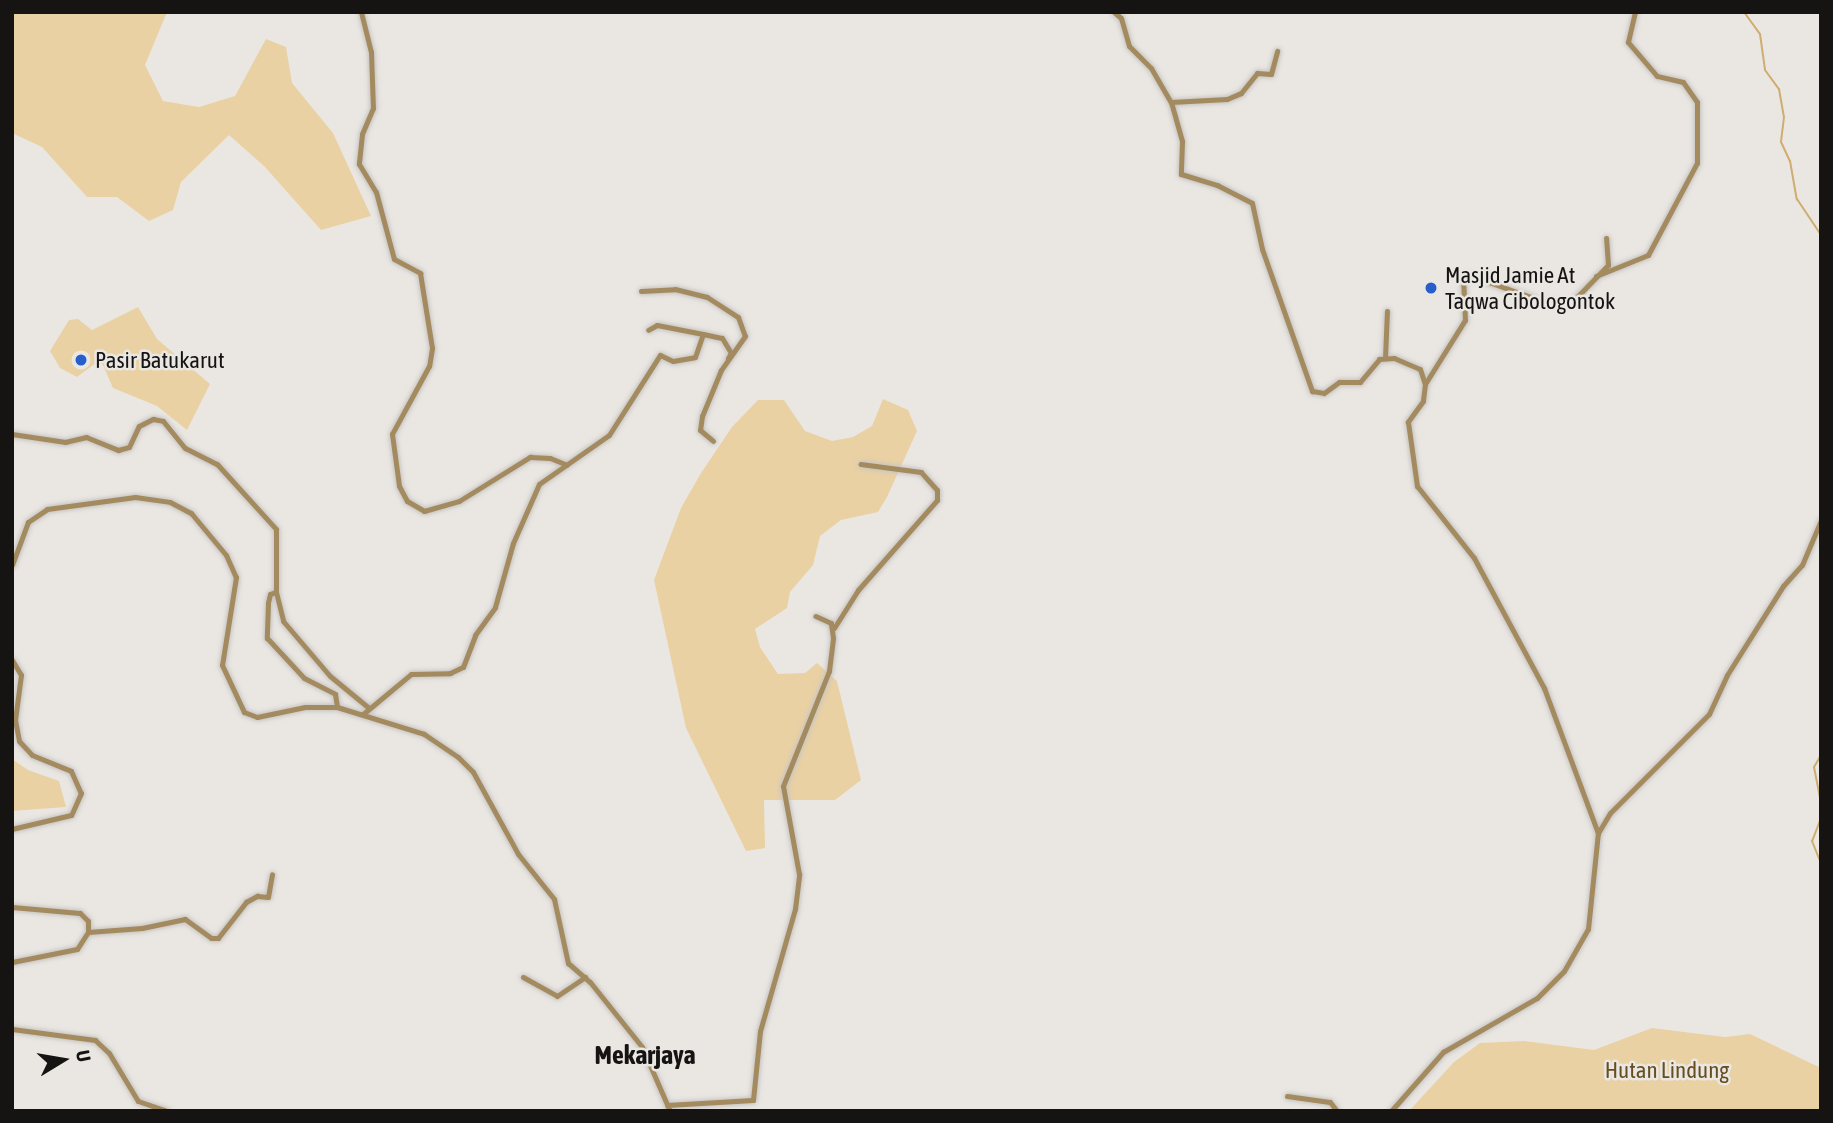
<!DOCTYPE html>
<style>
body{margin:0}
#map{position:relative;width:1833px;height:1123px;overflow:hidden;background:#eae7e3;font-family:"Asap Condensed",sans-serif}
div>[style]{position:absolute}
[style*='--x']{left:calc(var(--x)*1px);top:calc(var(--y)*1px);width:calc(var(--w)*1px);rotate:calc(var(--a)*1deg)}
.green>*{inset:0;background:#ead1a4}
.stream>*{height:2px;margin:-1px;padding:0 1px;transform-origin:1px;border-radius:1px;background:#cead70}
.roads{filter:drop-shadow(0 0 2px #c8c5c2) drop-shadow(0 0 2px #c8c5c2)}
.minor>*{height:5px;margin:-2.5px;padding:0 2.5px;transform-origin:2.5px;border-radius:2.5px;background:#a38b5f}
.dots>*{width:19px;height:19px;translate:-50% -50%;box-sizing:border-box;border:4px solid #eae7e3;border-radius:50%}
span{translate:-50% -50%;white-space:nowrap;text-align:center;line-height:1.15;-webkit-text-stroke:5px #eae7e3;paint-order:stroke}
.poi-label{font-size:23px;color:#151413}
.left{translate:0 -50%;text-align:left}
.park-label{font-size:23px;color:#664e20}
.quarter-label{font-size:26px;color:#151413;font-weight:700}
.frame{position:absolute;inset:0;border:14px solid #151413;pointer-events:none}
.north{position:absolute;left:28px;top:1025px;width:70px;height:70px;-webkit-text-stroke:5px #eae7e3;paint-order:stroke;rotate:79deg;font-size:19px;font-weight:700;line-height:28px;text-align:center;color:#151413}
.north::after{content:'';display:block;margin:auto;width:24px;height:32px;background:#151413;clip-path:polygon(50% 0,100% 100%,50% 72%,0 100%)}
</style>
<div id="map">
<div class="green">
<div style="clip-path:polygon(12px 12px,167px 12px,145px 65px,163px 101px,199px 107px,235px 96px,266px 39px,286px 47px,292px 83px,333px 133px,371px 216px,321px 230px,264px 166px,229px 135px,181px 182px,173px 210px,149px 221px,117px 197px,87px 197px,42px 147px,12px 133px)"></div>
<div style="clip-path:polygon(138px 307px,157px 339px,210px 384px,187px 430px,157px 406px,113px 388px,103px 365px,96px 363px,77px 377px,60px 368px,50px 351px,69px 320px,78px 319px,92px 330px)"></div>
<div style="clip-path:polygon(883px 399px,908px 410px,917px 431px,887px 497px,878px 512px,841px 520px,820px 536px,813px 565px,790px 592px,787px 608px,755px 629px,760px 647px,778px 674px,805px 673px,817px 663px,837px 681px,861px 780px,835px 800px,764px 800px,765px 848px,746px 851px,686px 728px,654px 580px,681px 508px,701px 473px,732px 427px,758px 400px,784px 400px,805px 431px,832px 441px,853px 437px,872px 426px)"></div>
<div style="clip-path:polygon(12px 759px,28px 770px,59px 781px,66px 807px,12px 811px)"></div>
<div style="clip-path:polygon(1652px 1028px,1725px 1037px,1750px 1034px,1821px 1068px,1821px 1111px,1409px 1111px,1454px 1062px,1480px 1043px,1524px 1041px,1594px 1050px)"></div>
</div>
<div class="stream">
<div style="--x:1744;--y:12;--w:27;--a:54"></div>
<div style="--x:1760;--y:34;--w:36;--a:82"></div>
<div style="--x:1765;--y:70;--w:24;--a:54"></div>
<div style="--x:1779;--y:89;--w:28;--a:80"></div>
<div style="--x:1784;--y:117;--w:25;--a:97"></div>
<div style="--x:1781;--y:142;--w:21;--a:65"></div>
<div style="--x:1790;--y:161;--w:39;--a:80"></div>
<div style="--x:1797;--y:199;--w:43;--a:56.3"></div>
<div style="--x:1821;--y:755;--w:14;--a:120"></div>
<div style="--x:1814;--y:767;--w:36;--a:79"></div>
<div style="--x:1821;--y:818;--w:25;--a:111"></div>
<div style="--x:1812;--y:841;--w:24;--a:68"></div>
</div>
<div class="roads">
<div class="minor">
<div style="--x:361;--y:12;--w:41;--a:76"></div>
<div style="--x:371;--y:52;--w:56;--a:88"></div>
<div style="--x:373;--y:108;--w:28;--a:113"></div>
<div style="--x:362;--y:134;--w:30;--a:96"></div>
<div style="--x:359;--y:164;--w:33;--a:59"></div>
<div style="--x:376;--y:192;--w:69;--a:75"></div>
<div style="--x:394;--y:259;--w:30;--a:28"></div>
<div style="--x:420;--y:273;--w:76;--a:80.9"></div>
<div style="--x:432;--y:348;--w:18;--a:99"></div>
<div style="--x:429;--y:366;--w:77;--a:118.6"></div>
<div style="--x:392;--y:434;--w:52;--a:82.3"></div>
<div style="--x:399;--y:486;--w:17;--a:62"></div>
<div style="--x:407;--y:501;--w:20;--a:30"></div>
<div style="--x:424;--y:511;--w:36;--a:-16"></div>
<div style="--x:459;--y:501;--w:84;--a:-31.8"></div>
<div style="--x:530;--y:457;--w:20;--a:3"></div>
<div style="--x:550;--y:458;--w:18;--a:22"></div>
<div style="--x:1114;--y:12;--w:9;--a:41"></div>
<div style="--x:1121;--y:18;--w:29;--a:74"></div>
<div style="--x:1129;--y:46;--w:31;--a:45"></div>
<div style="--x:1151;--y:68;--w:39;--a:60"></div>
<div style="--x:1171;--y:102;--w:41;--a:74.2"></div>
<div style="--x:1182;--y:141;--w:33;--a:92"></div>
<div style="--x:1181;--y:174;--w:38;--a:17"></div>
<div style="--x:1217;--y:185;--w:39;--a:27"></div>
<div style="--x:1252;--y:203;--w:47;--a:77.7"></div>
<div style="--x:1262;--y:249;--w:151;--a:70.6"></div>
<div style="--x:1312;--y:391;--w:12;--a:9"></div>
<div style="--x:1324;--y:393;--w:19;--a:-36"></div>
<div style="--x:1339;--y:382;--w:21;--a:0"></div>
<div style="--x:1360;--y:382;--w:30;--a:-50"></div>
<div style="--x:1379;--y:359;--w:15;--a:-4"></div>
<div style="--x:1394;--y:358;--w:28;--a:23"></div>
<div style="--x:1420;--y:369;--w:16;--a:72"></div>
<div style="--x:1425;--y:384;--w:17;--a:97"></div>
<div style="--x:1423;--y:401;--w:26;--a:126"></div>
<div style="--x:1408;--y:422;--w:65;--a:82"></div>
<div style="--x:1417;--y:486;--w:92;--a:51.6"></div>
<div style="--x:1474;--y:558;--w:148;--a:61.7"></div>
<div style="--x:1544;--y:688;--w:155;--a:69.6"></div>
<div style="--x:1171;--y:102;--w:56;--a:-3.1"></div>
<div style="--x:1227;--y:99;--w:15;--a:-23"></div>
<div style="--x:1241;--y:93;--w:26;--a:-51"></div>
<div style="--x:1257;--y:73;--w:14;--a:4"></div>
<div style="--x:1271;--y:74;--w:24;--a:-75"></div>
<div style="--x:1596;--y:276;--w:56;--a:-22"></div>
<div style="--x:1648;--y:255;--w:104;--a:-62"></div>
<div style="--x:1697;--y:163;--w:61;--a:-90"></div>
<div style="--x:1697;--y:102;--w:24;--a:-125"></div>
<div style="--x:1683;--y:82;--w:27;--a:-167"></div>
<div style="--x:1657;--y:76;--w:45;--a:-130.5"></div>
<div style="--x:1628;--y:42;--w:31;--a:-77"></div>
<div style="--x:641;--y:291;--w:34;--a:-3"></div>
<div style="--x:675;--y:289;--w:33;--a:14"></div>
<div style="--x:707;--y:297;--w:37;--a:33"></div>
<div style="--x:738;--y:317;--w:20;--a:70"></div>
<div style="--x:745;--y:336;--w:42;--a:125.2"></div>
<div style="--x:721;--y:370;--w:50;--a:112.4"></div>
<div style="--x:702;--y:416;--w:14;--a:98"></div>
<div style="--x:700;--y:430;--w:17;--a:40"></div>
<div style="--x:703;--y:334;--w:19;--a:12"></div>
<div style="--x:722;--y:338;--w:17;--a:59"></div>
<div style="--x:731;--y:353;--w:6;--a:121"></div>
<div style="--x:1385;--y:358;--w:47;--a:-87.6"></div>
<div style="--x:1425;--y:384;--w:75;--a:-58"></div>
<div style="--x:1465;--y:320;--w:42;--a:-92.7"></div>
<div style="--x:1463;--y:278;--w:7;--a:-27"></div>
<div style="--x:1469;--y:275;--w:77;--a:19.6"></div>
<div style="--x:1542;--y:301;--w:29;--a:4"></div>
<div style="--x:1571;--y:303;--w:53;--a:-45.8"></div>
<div style="--x:1608;--y:265;--w:27;--a:-94"></div>
<div style="--x:12;--y:434;--w:54;--a:8.6"></div>
<div style="--x:65;--y:442;--w:22;--a:-13"></div>
<div style="--x:86;--y:437;--w:35;--a:22"></div>
<div style="--x:118;--y:450;--w:11;--a:-15"></div>
<div style="--x:129;--y:447;--w:23;--a:-65"></div>
<div style="--x:139;--y:426;--w:16;--a:-27"></div>
<div style="--x:153;--y:419;--w:10;--a:11"></div>
<div style="--x:163;--y:421;--w:35;--a:51"></div>
<div style="--x:185;--y:448;--w:36;--a:27"></div>
<div style="--x:217;--y:464;--w:88;--a:47.8"></div>
<div style="--x:276;--y:529;--w:63;--a:90"></div>
<div style="--x:276;--y:592;--w:30;--a:76"></div>
<div style="--x:283;--y:621;--w:72;--a:49.5"></div>
<div style="--x:330;--y:676;--w:50;--a:39.4"></div>
<div style="--x:12;--y:565;--w:46;--a:-69.6"></div>
<div style="--x:28;--y:522;--w:23;--a:-34"></div>
<div style="--x:47;--y:509;--w:89;--a:-7.8"></div>
<div style="--x:135;--y:497;--w:35;--a:8"></div>
<div style="--x:170;--y:502;--w:24;--a:28"></div>
<div style="--x:191;--y:513;--w:55;--a:50.2"></div>
<div style="--x:226;--y:555;--w:24;--a:66"></div>
<div style="--x:236;--y:577;--w:89;--a:99"></div>
<div style="--x:222;--y:665;--w:52;--a:64.9"></div>
<div style="--x:244;--y:712;--w:14;--a:21"></div>
<div style="--x:257;--y:717;--w:49;--a:-11.8"></div>
<div style="--x:305;--y:707;--w:32;--a:0"></div>
<div style="--x:337;--y:707;--w:91;--a:17.2"></div>
<div style="--x:424;--y:734;--w:41;--a:34.1"></div>
<div style="--x:458;--y:757;--w:21;--a:45"></div>
<div style="--x:473;--y:772;--w:94;--a:61.2"></div>
<div style="--x:518;--y:854;--w:58;--a:51.3"></div>
<div style="--x:554;--y:899;--w:66;--a:77.7"></div>
<div style="--x:568;--y:963;--w:29;--a:41"></div>
<div style="--x:590;--y:982;--w:83;--a:51.3"></div>
<div style="--x:642;--y:1047;--w:70;--a:66.4"></div>
<div style="--x:276;--y:592;--w:6;--a:162"></div>
<div style="--x:270;--y:594;--w:9;--a:103"></div>
<div style="--x:268;--y:603;--w:35;--a:92"></div>
<div style="--x:267;--y:638;--w:54;--a:47.2"></div>
<div style="--x:304;--y:678;--w:35;--a:27"></div>
<div style="--x:335;--y:694;--w:13;--a:81"></div>
<div style="--x:834;--y:628;--w:45;--a:-57.7"></div>
<div style="--x:858;--y:590;--w:120;--a:-48.7"></div>
<div style="--x:937;--y:500;--w:10;--a:-90"></div>
<div style="--x:937;--y:490;--w:24;--a:-132"></div>
<div style="--x:921;--y:472;--w:61;--a:-172.4"></div>
<div style="--x:12;--y:660;--w:17;--a:59"></div>
<div style="--x:21;--y:675;--w:45;--a:97.6"></div>
<div style="--x:15;--y:720;--w:21;--a:79"></div>
<div style="--x:19;--y:741;--w:19;--a:47"></div>
<div style="--x:32;--y:755;--w:42;--a:22.3"></div>
<div style="--x:71;--y:771;--w:24;--a:66"></div>
<div style="--x:81;--y:793;--w:24;--a:114"></div>
<div style="--x:71;--y:815;--w:61;--a:166.7"></div>
<div style="--x:363;--y:714;--w:62;--a:-39.8"></div>
<div style="--x:411;--y:674;--w:39;--a:-1"></div>
<div style="--x:450;--y:673;--w:14;--a:-25"></div>
<div style="--x:463;--y:667;--w:34;--a:-69"></div>
<div style="--x:475;--y:635;--w:34;--a:-54"></div>
<div style="--x:495;--y:607;--w:66;--a:-74.3"></div>
<div style="--x:513;--y:543;--w:64;--a:-66.2"></div>
<div style="--x:539;--y:484;--w:85;--a:-35"></div>
<div style="--x:609;--y:435;--w:95;--a:-57.5"></div>
<div style="--x:660;--y:355;--w:14;--a:25"></div>
<div style="--x:673;--y:361;--w:22;--a:-10"></div>
<div style="--x:695;--y:357;--w:24;--a:-71"></div>
<div style="--x:703;--y:334;--w:47;--a:-168.9"></div>
<div style="--x:657;--y:325;--w:10;--a:151"></div>
<div style="--x:12;--y:907;--w:68;--a:5"></div>
<div style="--x:80;--y:913;--w:11;--a:45"></div>
<div style="--x:88;--y:921;--w:11;--a:90"></div>
<div style="--x:88;--y:932;--w:20;--a:123"></div>
<div style="--x:77;--y:949;--w:66;--a:168.7"></div>
<div style="--x:88;--y:932;--w:54;--a:-4.2"></div>
<div style="--x:142;--y:928;--w:44;--a:-11.8"></div>
<div style="--x:185;--y:919;--w:32;--a:36"></div>
<div style="--x:211;--y:938;--w:7;--a:0"></div>
<div style="--x:218;--y:938;--w:46;--a:-52.1"></div>
<div style="--x:246;--y:902;--w:13;--a:-29"></div>
<div style="--x:257;--y:896;--w:11;--a:5"></div>
<div style="--x:268;--y:897;--w:23;--a:-80"></div>
<div style="--x:523;--y:977;--w:39;--a:29"></div>
<div style="--x:557;--y:996;--w:34;--a:-34"></div>
<div style="--x:12;--y:1029;--w:84;--a:7.5"></div>
<div style="--x:95;--y:1040;--w:19;--a:43"></div>
<div style="--x:109;--y:1053;--w:56;--a:58.9"></div>
<div style="--x:138;--y:1101;--w:31;--a:19"></div>
<div style="--x:1287;--y:1096;--w:43;--a:7.9"></div>
<div style="--x:1330;--y:1102;--w:11;--a:52"></div>
<div style="--x:667;--y:1105;--w:86;--a:-3.3"></div>
<div style="--x:753;--y:1100;--w:69;--a:-84.2"></div>
<div style="--x:760;--y:1031;--w:127;--a:-74"></div>
<div style="--x:795;--y:909;--w:35;--a:-83"></div>
<div style="--x:799;--y:874;--w:89;--a:-100.3"></div>
<div style="--x:783;--y:786;--w:124;--a:-68.2"></div>
<div style="--x:829;--y:671;--w:33;--a:-83"></div>
<div style="--x:833;--y:638;--w:15;--a:-98"></div>
<div style="--x:831;--y:623;--w:17;--a:-156"></div>
<div style="--x:1391;--y:1111;--w:79;--a:-48.6"></div>
<div style="--x:1443;--y:1052;--w:108;--a:-29.9"></div>
<div style="--x:1537;--y:998;--w:38;--a:-45"></div>
<div style="--x:1564;--y:971;--w:48;--a:-60.3"></div>
<div style="--x:1588;--y:929;--w:97;--a:-84.1"></div>
<div style="--x:1598;--y:833;--w:23;--a:-59"></div>
<div style="--x:1610;--y:813;--w:140;--a:-45"></div>
<div style="--x:1709;--y:714;--w:43;--a:-65.2"></div>
<div style="--x:1727;--y:675;--w:105;--a:-57.8"></div>
<div style="--x:1783;--y:586;--w:28;--a:-48"></div>
<div style="--x:1802;--y:565;--w:49;--a:-67.1"></div>
</div>
</div>
<div class="dots">
<div style="left:1431px;top:288px;background:#265fcc"></div>
<div style="left:81px;top:360px;background:#265fcc"></div>
</div>
<div class="poi-label">
<span class="left" style="left:1445px;top:288px">Masjid Jamie At<br>Taqwa Cibologontok</span>
<span class="left" style="left:95px;top:360px">Pasir Batukarut</span>
</div>
<div class="park-label">
<span style="left:1667px;top:1070px">Hutan Lindung</span>
</div>
<div class="quarter-label">
<span style="left:645px;top:1056px">Mekarjaya</span>
</div>
<div class="frame"></div>
<div class="north">U</div>
</div>
